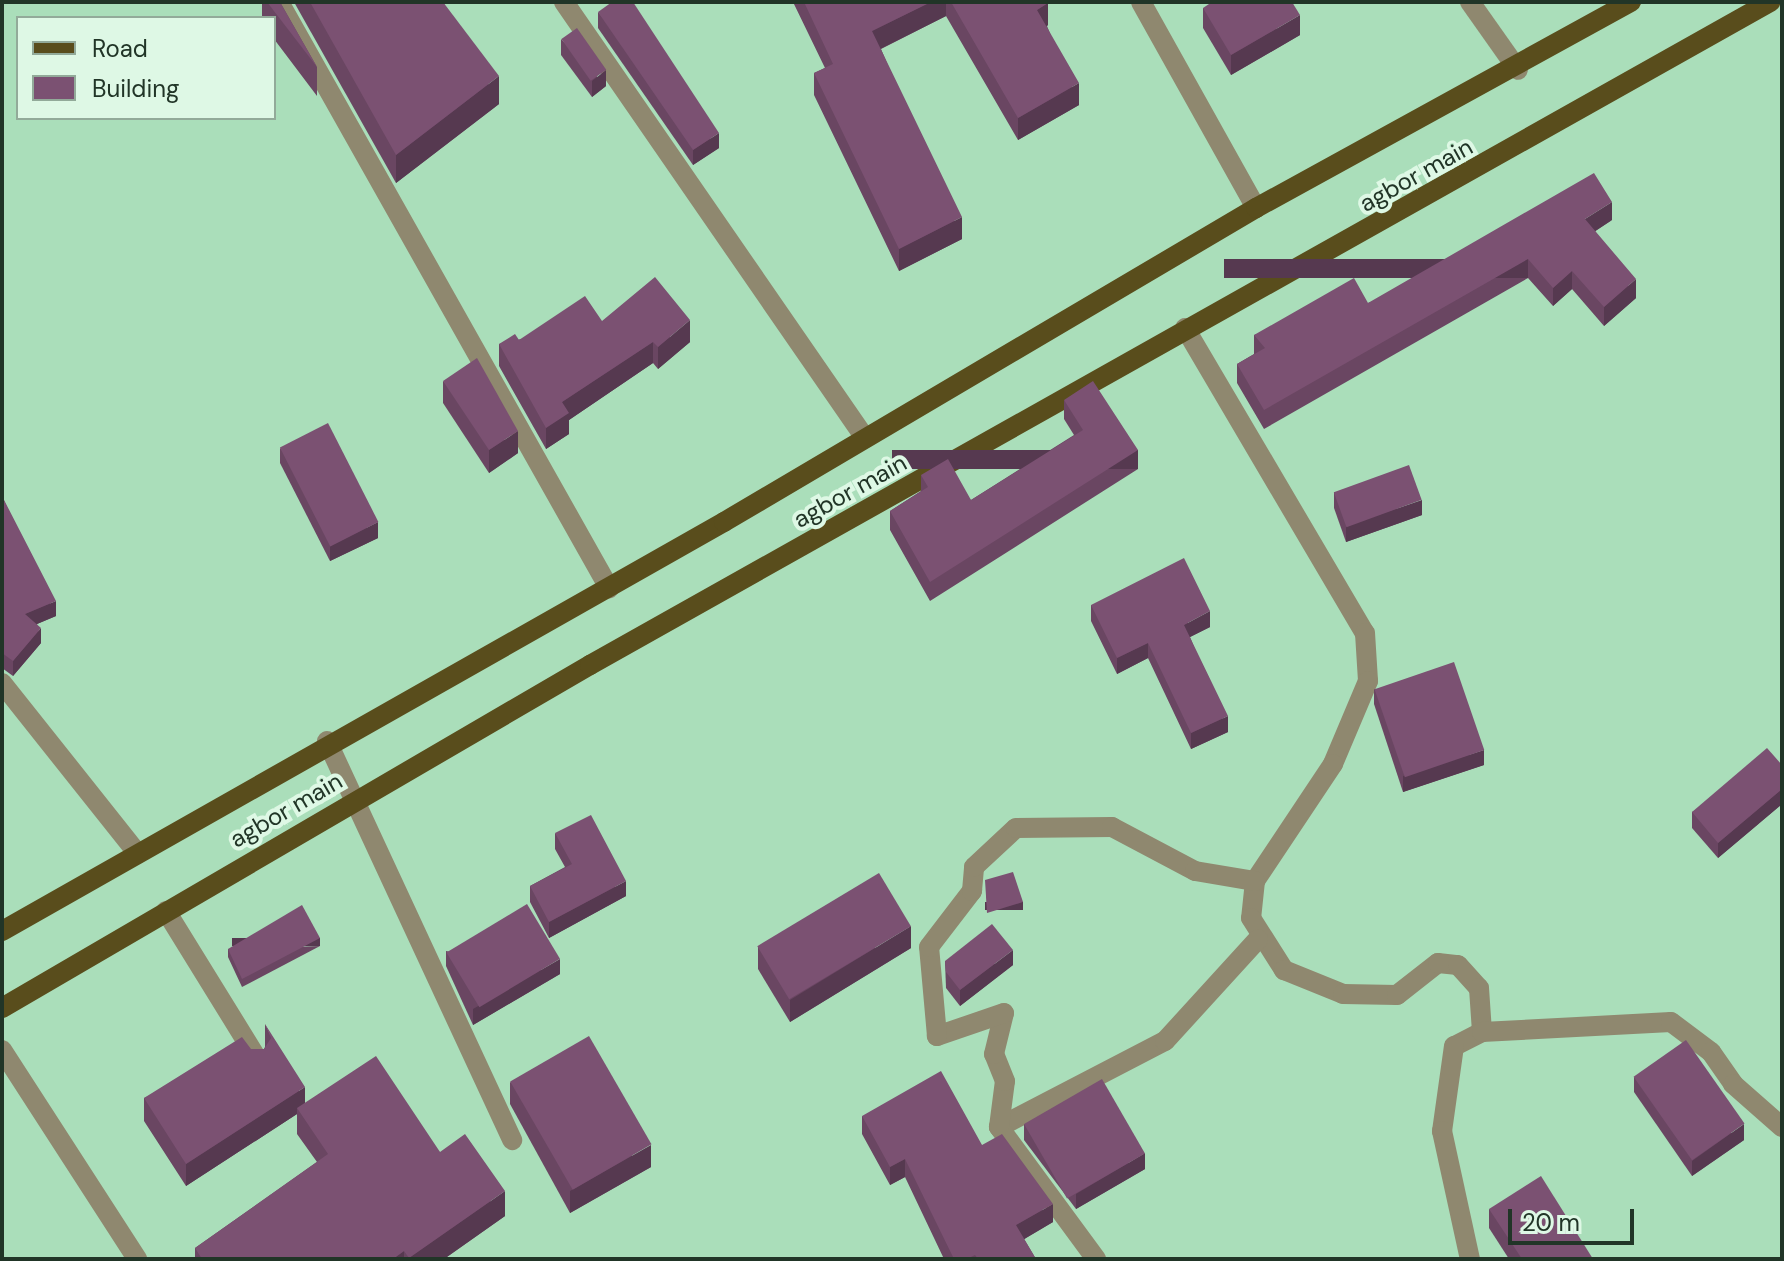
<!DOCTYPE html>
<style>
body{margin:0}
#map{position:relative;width:1784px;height:1261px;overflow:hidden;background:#aadeba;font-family:"DM Sans",sans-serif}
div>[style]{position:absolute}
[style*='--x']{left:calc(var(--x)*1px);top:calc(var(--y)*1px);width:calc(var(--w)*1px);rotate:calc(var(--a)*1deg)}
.minor>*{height:20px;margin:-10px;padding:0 10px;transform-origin:10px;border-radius:10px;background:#8f886f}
.major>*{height:20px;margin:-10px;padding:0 10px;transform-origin:10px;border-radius:10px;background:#594d1c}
.wall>*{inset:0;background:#6a4662}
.shaded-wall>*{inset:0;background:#563950;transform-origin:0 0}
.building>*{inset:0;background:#7b5172;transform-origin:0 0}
span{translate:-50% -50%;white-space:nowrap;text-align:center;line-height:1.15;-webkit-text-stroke:8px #def8e5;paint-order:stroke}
.street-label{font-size:24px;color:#213527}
.frame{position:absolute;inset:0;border:4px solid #213527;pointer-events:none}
.legend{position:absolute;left:16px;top:16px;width:260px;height:104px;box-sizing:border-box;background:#def8e5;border:2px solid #92aa99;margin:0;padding:10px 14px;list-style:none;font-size:24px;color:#213527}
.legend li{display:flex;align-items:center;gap:16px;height:40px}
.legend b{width:40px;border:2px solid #92aa99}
.scale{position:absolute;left:1508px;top:1209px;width:126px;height:36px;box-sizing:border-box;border:4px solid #213527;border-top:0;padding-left:10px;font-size:24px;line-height:28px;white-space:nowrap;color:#213527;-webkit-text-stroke:6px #def8e5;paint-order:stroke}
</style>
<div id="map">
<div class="minor">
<div style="--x:279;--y:2;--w:673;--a:60.61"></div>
<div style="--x:564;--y:2;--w:530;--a:55.38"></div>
<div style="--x:1141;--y:2;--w:236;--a:60.8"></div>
<div style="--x:1470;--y:2;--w:83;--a:54.8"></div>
<div style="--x:1185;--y:328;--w:354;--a:59.5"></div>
<div style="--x:1365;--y:633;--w:48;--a:86.4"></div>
<div style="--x:1368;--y:681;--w:90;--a:112.9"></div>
<div style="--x:1333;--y:764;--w:141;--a:123.7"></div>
<div style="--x:1255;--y:881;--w:37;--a:96"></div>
<div style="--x:1251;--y:918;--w:62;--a:57.6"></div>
<div style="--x:1284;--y:970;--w:64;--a:22.1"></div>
<div style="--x:1343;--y:994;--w:54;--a:1.1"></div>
<div style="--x:1397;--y:995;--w:52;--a:-38"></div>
<div style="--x:1438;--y:963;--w:20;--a:6"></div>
<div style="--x:1458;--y:965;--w:31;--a:48"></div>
<div style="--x:1479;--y:988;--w:44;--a:86.1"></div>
<div style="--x:1482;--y:1032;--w:31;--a:153"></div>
<div style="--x:1454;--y:1046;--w:86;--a:98"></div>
<div style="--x:1442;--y:1131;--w:131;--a:77.7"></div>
<div style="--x:2;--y:683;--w:218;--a:51.5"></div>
<div style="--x:327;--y:741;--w:440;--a:65.1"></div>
<div style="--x:166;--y:911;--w:175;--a:58.3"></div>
<div style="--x:1482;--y:1032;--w:189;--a:-3"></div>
<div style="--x:1671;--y:1022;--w:50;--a:36.9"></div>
<div style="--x:1711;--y:1052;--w:39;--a:55"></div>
<div style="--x:1733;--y:1084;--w:65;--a:41.3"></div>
<div style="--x:2;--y:1050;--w:249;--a:57.1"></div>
<div style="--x:999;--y:1127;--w:187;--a:-27.4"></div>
<div style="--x:1165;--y:1041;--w:138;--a:-47.6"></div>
<div style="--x:1096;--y:1259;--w:164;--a:-126.3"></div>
<div style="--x:999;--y:1127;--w:46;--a:-82.6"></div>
<div style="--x:1005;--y:1081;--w:29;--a:-112"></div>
<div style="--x:994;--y:1054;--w:42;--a:-76.3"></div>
<div style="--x:1004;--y:1013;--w:71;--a:161.1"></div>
<div style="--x:937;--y:1036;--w:89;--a:-95.1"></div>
<div style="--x:929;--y:947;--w:71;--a:-52.5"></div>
<div style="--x:972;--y:891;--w:24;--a:-85"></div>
<div style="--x:974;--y:867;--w:57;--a:-42.9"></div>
<div style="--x:1016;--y:828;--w:96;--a:-0.6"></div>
<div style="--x:1112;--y:827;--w:94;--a:27.9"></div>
<div style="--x:1195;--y:871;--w:61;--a:9.5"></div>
</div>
<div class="major">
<div style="--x:2;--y:931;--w:830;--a:-29.53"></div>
<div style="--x:724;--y:522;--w:618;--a:-30.55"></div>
<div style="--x:1256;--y:208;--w:428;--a:-28.8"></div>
<div style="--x:2;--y:1008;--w:681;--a:-30.26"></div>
<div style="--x:590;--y:665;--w:1354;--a:-29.33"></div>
</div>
<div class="wall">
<div style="clip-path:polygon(262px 2px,280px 2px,317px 67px,317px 96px,274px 39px,274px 18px,262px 18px)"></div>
<div style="clip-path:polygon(294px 2px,443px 2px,499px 104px,396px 183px)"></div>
<div style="clip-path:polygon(793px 2px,1048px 2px,1048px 25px,1047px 26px,1079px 105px,1018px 140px,946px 16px,881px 49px,962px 239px,899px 271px,814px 95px,814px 73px,825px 68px)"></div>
<div style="clip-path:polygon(1203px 8px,1300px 35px,1231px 75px,1203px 28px)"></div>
<div style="clip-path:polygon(598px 12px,719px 148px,693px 165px,598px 28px)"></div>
<div style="clip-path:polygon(561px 39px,606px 86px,592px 97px,561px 55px)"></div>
<div style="clip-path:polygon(1612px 220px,1595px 231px,1636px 298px,1604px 326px,1572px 289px,1553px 306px,1528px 278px,1264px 429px,1237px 383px,1237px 364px,1254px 354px,1254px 335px,1368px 303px)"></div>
<div style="clip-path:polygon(602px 321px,690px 342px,658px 369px,653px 363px,569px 420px,569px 434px,546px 449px,499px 366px,499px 344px)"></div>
<div style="clip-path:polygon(443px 381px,518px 453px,489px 473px,443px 403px)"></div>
<div style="clip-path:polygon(1064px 400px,1138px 469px,930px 601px,890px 530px,890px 511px,921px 491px,921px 475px,971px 500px,1074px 435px,1064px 419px)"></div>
<div style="clip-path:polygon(280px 448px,378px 538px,330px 561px,280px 463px)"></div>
<div style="clip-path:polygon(1334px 492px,1422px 515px,1346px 542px,1334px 508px)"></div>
<div style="clip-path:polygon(2px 496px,56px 616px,37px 624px,41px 643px,13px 676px,2px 668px)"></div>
<div style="clip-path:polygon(1091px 605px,1210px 627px,1190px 637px,1228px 732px,1191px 749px,1148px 658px,1117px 674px,1091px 621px)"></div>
<div style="clip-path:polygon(1374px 689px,1484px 765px,1403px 792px,1374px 704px)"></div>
<div style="clip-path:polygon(1782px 765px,1782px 804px,1718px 858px,1692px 828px,1692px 812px)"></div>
<div style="clip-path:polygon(555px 833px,626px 896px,549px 938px,530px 902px,530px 886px,565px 867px,555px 849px)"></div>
<div style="clip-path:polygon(320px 946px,242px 987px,228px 957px,228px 949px)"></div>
<div style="clip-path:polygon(758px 947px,911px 948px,790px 1022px,758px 969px)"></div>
<div style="clip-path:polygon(446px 951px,560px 974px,473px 1025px,446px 966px)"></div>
<div style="clip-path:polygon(945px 961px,1013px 965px,960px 1006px,946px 988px)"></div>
<div style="clip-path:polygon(265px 1024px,305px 1103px,440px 1152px,505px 1216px,444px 1259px,195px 1259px,195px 1248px,317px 1162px,297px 1134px,297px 1114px,186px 1186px,144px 1121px,144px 1098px,251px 1049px,264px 1049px,265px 1047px)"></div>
<div style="clip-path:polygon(1634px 1077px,1744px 1140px,1692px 1176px,1634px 1092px)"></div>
<div style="clip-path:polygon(510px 1082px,651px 1167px,570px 1213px,510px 1104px)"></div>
<div style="clip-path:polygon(862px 1116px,982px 1145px,1053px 1222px,1024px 1239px,1036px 1259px,944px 1259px,905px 1177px,890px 1185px,862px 1134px)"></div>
<div style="clip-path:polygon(1024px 1124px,1145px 1169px,1076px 1209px,1024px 1140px)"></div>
<div style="clip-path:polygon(1489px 1209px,1593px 1259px,1509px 1259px,1489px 1228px)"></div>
</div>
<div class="shaded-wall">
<div style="clip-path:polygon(931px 2px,946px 2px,946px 16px,872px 53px,872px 31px)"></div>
<div style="clip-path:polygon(1048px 3px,1048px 25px,1037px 32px,1037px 10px)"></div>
<div style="clip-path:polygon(1300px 15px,1300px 35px,1231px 75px,1231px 55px)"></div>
<div style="clip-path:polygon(606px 70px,606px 86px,592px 97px,592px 81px)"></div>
<div style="clip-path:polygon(499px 76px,499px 104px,396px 183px,396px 155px)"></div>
<div style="clip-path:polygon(1079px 83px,1079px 105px,1018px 140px,1018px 118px)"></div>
<div style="clip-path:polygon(719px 133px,719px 148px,693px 165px,693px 150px)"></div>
<div style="clip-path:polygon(1612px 202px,1612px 220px,1585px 238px,1585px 219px)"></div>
<div style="clip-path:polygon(962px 217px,962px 239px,899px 271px,899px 249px)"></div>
<div style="left:1528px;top:259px;width:19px;height:304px;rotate:90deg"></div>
<div style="clip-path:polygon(1572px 271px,1572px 289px,1553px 306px,1553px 288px)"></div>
<div style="clip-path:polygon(1636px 279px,1636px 298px,1604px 326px,1604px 307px)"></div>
<div style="clip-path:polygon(690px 320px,690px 342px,658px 369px,658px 347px)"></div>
<div style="clip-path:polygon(653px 342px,653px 363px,569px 420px,569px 434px,546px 449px,546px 428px,562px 402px)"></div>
<div style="clip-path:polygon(518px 431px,518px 453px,489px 473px,489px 450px)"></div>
<div style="left:1138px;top:450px;width:19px;height:246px;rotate:90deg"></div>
<div style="clip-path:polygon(1422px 500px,1422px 515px,1346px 542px,1346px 526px)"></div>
<div style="clip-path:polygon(378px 522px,378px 538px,330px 561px,330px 546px)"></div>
<div style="clip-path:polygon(56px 601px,56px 616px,25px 629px,25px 614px)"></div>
<div style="clip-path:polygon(1210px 611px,1210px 627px,1184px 640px,1184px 625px)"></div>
<div style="clip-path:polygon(41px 628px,41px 643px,13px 676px,13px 661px)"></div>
<div style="clip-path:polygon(1148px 643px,1148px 658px,1117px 674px,1117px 658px)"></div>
<div style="clip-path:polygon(1228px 716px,1228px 732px,1191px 749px,1191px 733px)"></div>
<div style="clip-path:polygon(1484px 750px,1484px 765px,1403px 792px,1403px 776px)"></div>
<div style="clip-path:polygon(1782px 789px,1782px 804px,1718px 858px,1718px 843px)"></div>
<div style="clip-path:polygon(626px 881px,626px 896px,549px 938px,549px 922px)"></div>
<div style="left:1023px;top:902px;width:8px;height:38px;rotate:90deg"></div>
<div style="clip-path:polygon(911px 926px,911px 948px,790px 1022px,790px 1000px)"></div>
<div style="left:320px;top:938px;width:8px;height:88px;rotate:90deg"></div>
<div style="clip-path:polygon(1013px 950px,1013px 965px,960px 1006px,960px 990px)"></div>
<div style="clip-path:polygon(560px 959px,560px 974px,473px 1025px,473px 1009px)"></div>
<div style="clip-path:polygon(305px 1087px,305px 1110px,297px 1108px,297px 1114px,186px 1186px,186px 1164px)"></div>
<div style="clip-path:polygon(1744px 1124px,1744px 1140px,1692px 1176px,1692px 1161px)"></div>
<div style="clip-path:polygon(651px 1145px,651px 1167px,570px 1213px,570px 1191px)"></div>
<div style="clip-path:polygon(1145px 1153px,1145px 1169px,1076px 1209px,1076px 1194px)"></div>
<div style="clip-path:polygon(905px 1159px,905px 1177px,890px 1185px,890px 1167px)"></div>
<div style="clip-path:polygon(505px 1191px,505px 1216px,444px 1259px,409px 1259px,409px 1258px)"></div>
<div style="clip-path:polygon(1053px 1204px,1053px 1222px,1016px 1244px,1016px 1225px)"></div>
<div style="clip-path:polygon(404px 1251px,404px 1259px,393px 1259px)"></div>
</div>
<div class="building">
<div style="clip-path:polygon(267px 2px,280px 2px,317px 67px)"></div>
<div style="clip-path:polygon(310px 2px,443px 2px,499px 76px,396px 155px)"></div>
<div style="clip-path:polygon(612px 2px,633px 2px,719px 133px,693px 150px,598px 12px)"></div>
<div style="clip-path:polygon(804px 2px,931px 2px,872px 31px,962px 217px,899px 249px,814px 73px,833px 64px)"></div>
<div style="clip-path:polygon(951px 2px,1048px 2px,1048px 3px,1037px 10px,1079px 83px,1018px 118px)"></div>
<div style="clip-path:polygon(1212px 2px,1292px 2px,1300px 15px,1231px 55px,1203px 8px)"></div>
<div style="left:577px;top:28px;width:51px;height:19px;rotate:55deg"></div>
<div style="clip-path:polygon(1594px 173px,1612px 202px,1585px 219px,1636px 279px,1604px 307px,1572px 271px,1553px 288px,1528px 259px,1264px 410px,1237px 364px,1265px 348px,1254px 335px,1354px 278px,1368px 303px)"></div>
<div style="clip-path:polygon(655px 277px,690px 320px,658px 347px,653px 342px,562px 402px,569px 413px,546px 428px,499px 344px,515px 334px,519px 340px,585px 296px,602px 321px)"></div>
<div style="clip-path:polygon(477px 358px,518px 431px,489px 450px,443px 381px)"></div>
<div style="clip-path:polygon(1093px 381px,1138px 450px,930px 582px,890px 511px,928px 487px,921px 475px,948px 459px,971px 500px,1083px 430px,1064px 400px)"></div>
<div style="left:328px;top:423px;width:111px;height:54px;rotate:63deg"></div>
<div style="left:1409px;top:465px;width:37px;height:80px;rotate:70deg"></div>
<div style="clip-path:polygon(2px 496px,56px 601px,25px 614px,41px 628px,13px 661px,2px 653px)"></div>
<div style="clip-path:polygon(1184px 558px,1210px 611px,1184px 625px,1228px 716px,1191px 733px,1148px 643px,1117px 658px,1091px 605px)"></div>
<div style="left:1454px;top:662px;width:93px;height:84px;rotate:71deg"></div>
<div style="clip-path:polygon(1767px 748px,1782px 765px,1782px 789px,1718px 843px,1692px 812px)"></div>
<div style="clip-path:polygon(591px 815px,626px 881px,549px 922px,530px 886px,572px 864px,555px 833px)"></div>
<div style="clip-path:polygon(1013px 872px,1023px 902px,987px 913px,985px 880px)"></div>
<div style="left:879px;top:873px;width:62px;height:142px;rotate:59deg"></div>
<div style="left:527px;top:904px;width:64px;height:94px;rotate:59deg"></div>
<div style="clip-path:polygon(302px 905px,320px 938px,242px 979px,228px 949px)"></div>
<div style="clip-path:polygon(992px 924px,1013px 950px,960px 990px,946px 972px,945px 961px)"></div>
<div style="clip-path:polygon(265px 1024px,305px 1087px,186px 1164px,144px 1098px,242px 1037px,251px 1049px,264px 1049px,271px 1038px)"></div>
<div style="left:589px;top:1036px;width:125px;height:91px;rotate:60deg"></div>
<div style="left:1686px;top:1040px;width:102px;height:64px;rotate:55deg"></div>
<div style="clip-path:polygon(376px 1056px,440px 1152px,465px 1134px,505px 1191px,409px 1258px,404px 1251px,393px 1259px,202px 1259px,195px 1248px,328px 1154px,297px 1108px)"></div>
<div style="clip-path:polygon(941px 1071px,982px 1145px,1002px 1134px,1053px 1204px,1016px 1225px,1036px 1259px,978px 1259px,975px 1255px,967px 1259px,954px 1259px,905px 1159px,890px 1167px,862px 1116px)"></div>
<div style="left:1102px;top:1079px;width:86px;height:90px;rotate:60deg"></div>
<div style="clip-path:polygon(1541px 1176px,1593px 1259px,1522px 1259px,1489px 1209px)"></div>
</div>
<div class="street-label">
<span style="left:1416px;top:175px;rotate:-29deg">agbor main</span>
<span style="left:850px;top:491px;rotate:-29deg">agbor main</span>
<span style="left:286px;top:810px;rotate:-30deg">agbor main</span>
</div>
<div class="frame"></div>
<ul class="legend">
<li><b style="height:10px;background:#594d1c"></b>Road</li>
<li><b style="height:22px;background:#7b5172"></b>Building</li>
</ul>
<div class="scale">20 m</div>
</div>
